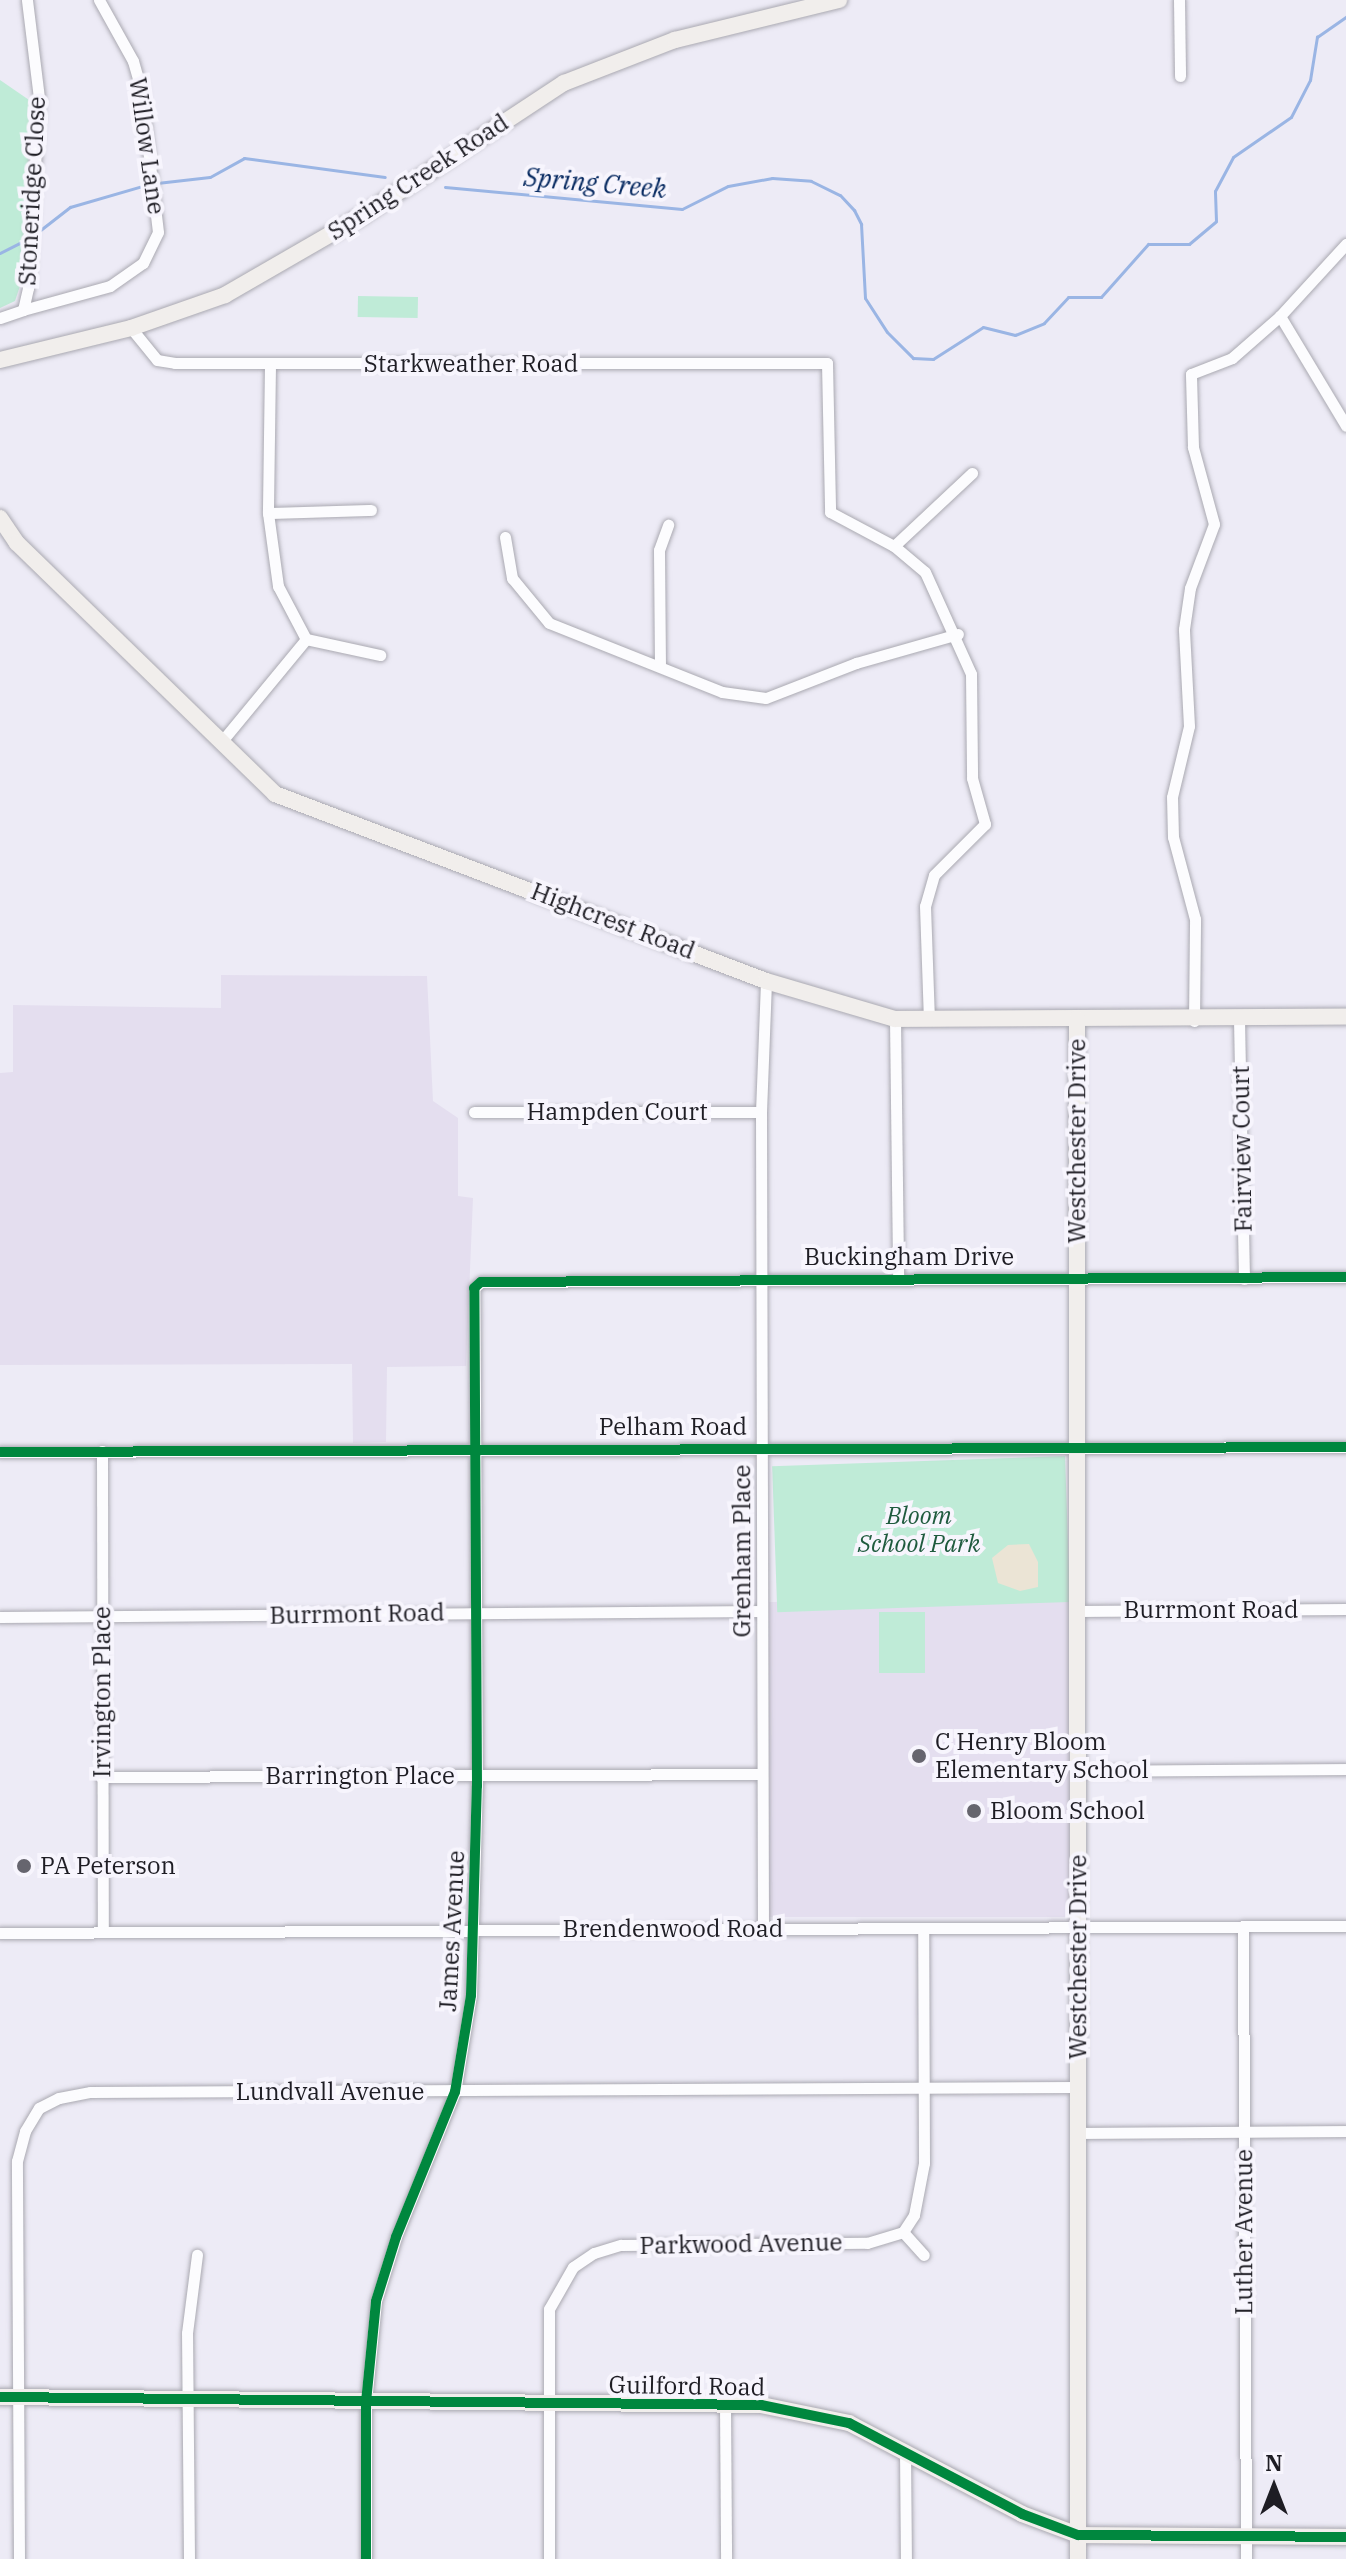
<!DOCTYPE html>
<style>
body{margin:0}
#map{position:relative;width:1346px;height:2559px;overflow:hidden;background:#edebf6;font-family:"IBM Plex Serif",serif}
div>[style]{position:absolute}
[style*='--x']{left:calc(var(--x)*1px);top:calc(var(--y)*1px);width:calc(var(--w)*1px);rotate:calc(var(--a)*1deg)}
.education>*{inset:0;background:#e4deef;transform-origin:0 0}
.green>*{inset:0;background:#bfebd7;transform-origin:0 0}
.sand>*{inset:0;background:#ebe4d5}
.stream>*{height:3px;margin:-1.5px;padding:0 1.5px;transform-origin:1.5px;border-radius:1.5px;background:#9ab5e4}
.roads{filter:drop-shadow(0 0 2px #aaa9b1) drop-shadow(0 0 2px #aaa9b1)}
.street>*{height:11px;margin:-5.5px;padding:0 5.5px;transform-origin:5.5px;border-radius:5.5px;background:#fcfcfe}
.secondary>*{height:16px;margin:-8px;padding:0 8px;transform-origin:8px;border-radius:8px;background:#f1eeec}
.cycleway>*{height:10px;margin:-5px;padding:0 5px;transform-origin:5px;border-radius:5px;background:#00873e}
.dots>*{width:22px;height:22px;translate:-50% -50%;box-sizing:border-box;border:4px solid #f7f5fd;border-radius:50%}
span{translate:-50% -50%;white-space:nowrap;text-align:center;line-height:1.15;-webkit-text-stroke:8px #f7f5fd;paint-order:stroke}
.street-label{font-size:24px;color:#1e1d24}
.park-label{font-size:24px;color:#1f5b3e;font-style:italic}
.poi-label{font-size:24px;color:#1e1d24}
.left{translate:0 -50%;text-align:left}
.water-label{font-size:26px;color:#062960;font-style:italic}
.north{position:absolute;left:1234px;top:2447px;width:80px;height:80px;-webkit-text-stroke:6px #f7f5fd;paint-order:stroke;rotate:0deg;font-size:22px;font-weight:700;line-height:32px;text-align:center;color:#1e1d24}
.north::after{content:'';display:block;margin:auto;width:28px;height:36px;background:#1e1d24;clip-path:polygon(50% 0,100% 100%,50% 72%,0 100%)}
</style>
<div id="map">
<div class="education">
<div style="clip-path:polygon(221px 975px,427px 976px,433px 1101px,458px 1118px,458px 1196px,473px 1198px,466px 1366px,387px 1367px,386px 1442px,353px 1443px,352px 1364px,0 1365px,0 1073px,13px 1072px,13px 1005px,221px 1008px)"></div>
<div style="left:1070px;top:1602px;width:315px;height:301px;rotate:90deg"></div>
</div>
<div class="green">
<div style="clip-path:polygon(0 80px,32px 102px,22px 280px,15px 301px,0 308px)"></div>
<div style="left:358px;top:296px;width:60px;height:21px;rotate:1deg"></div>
<div style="left:1065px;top:1456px;width:146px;height:293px;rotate:88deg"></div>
<div style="left:879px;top:1612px;width:46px;height:61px"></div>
</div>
<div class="sand">
<div style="clip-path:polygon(1029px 1544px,1038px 1562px,1038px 1587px,1020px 1591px,998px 1583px,992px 1558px,1008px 1545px)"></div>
</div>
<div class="stream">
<div style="--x:157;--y:183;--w:53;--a:-6.5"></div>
<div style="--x:210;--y:177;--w:39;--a:-29"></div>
<div style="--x:244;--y:158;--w:142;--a:7.7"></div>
<div style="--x:445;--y:187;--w:238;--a:5.3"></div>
<div style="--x:682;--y:209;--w:51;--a:-26.6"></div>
<div style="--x:728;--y:186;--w:45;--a:-10.3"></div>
<div style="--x:772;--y:178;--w:39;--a:4"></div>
<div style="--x:811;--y:181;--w:32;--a:26"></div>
<div style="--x:840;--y:195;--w:21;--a:47"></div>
<div style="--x:854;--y:210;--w:16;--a:63"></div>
<div style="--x:861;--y:224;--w:74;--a:86.9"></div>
<div style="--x:865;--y:298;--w:40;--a:57.1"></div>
<div style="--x:887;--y:332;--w:37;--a:45"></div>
<div style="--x:913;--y:358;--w:20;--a:3"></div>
<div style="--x:933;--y:359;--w:59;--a:-32.6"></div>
<div style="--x:983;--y:327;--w:33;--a:14"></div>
<div style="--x:1015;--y:335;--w:31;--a:-22"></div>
<div style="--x:1044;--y:323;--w:35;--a:-47"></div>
<div style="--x:1068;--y:297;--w:33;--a:0"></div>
<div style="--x:1101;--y:297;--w:71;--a:-48.4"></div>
<div style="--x:1148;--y:244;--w:41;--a:0"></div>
<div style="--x:1189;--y:244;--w:35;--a:-40"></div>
<div style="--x:1216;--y:221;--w:30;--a:-92"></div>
<div style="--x:1215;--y:191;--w:38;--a:-62"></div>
<div style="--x:1233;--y:157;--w:70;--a:-34.6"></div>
<div style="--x:1291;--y:117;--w:42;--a:-62.8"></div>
<div style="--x:1310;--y:80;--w:44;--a:-80.8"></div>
<div style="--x:1317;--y:37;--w:35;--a:-35"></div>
<div style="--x:34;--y:235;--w:46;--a:-37.9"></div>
<div style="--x:70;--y:207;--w:82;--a:-16.2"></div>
<div style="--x:0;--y:253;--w:30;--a:-27"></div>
</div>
<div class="roads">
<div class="street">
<div style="--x:1179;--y:0;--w:76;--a:89.2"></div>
<div style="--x:23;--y:310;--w:90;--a:-15.4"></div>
<div style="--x:110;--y:286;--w:40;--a:-34.9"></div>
<div style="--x:143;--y:263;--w:34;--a:-64"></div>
<div style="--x:158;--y:232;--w:144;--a:-96.8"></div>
<div style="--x:141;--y:89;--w:29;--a:-106"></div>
<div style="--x:133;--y:61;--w:70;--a:-119.1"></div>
<div style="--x:1280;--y:316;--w:128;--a:59"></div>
<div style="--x:0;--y:318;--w:24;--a:-19"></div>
<div style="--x:23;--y:310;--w:23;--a:-77"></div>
<div style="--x:28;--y:288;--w:190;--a:-86.7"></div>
<div style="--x:39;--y:98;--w:99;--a:-97"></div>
<div style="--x:131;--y:328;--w:41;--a:50.9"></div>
<div style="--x:157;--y:360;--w:18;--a:9"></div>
<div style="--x:175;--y:363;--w:652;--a:0"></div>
<div style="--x:827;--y:363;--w:149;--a:88.8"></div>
<div style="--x:830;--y:512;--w:72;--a:28"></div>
<div style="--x:894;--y:546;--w:40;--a:40"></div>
<div style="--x:925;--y:572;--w:112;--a:65.7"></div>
<div style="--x:971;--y:674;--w:104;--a:89.4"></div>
<div style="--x:972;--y:778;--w:48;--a:74.2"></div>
<div style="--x:985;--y:824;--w:72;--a:135"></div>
<div style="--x:934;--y:875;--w:32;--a:106"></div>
<div style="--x:925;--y:906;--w:113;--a:88"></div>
<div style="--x:270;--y:365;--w:148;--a:90.8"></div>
<div style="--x:268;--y:513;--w:74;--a:82.2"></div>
<div style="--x:278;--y:586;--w:60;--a:62.2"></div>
<div style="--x:268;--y:513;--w:103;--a:-1.7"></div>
<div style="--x:505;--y:537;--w:42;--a:80.3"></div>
<div style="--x:512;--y:578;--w:58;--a:50.6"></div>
<div style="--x:549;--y:623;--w:186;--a:21.7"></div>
<div style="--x:722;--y:692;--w:44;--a:7.8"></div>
<div style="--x:766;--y:698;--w:97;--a:-21.3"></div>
<div style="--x:856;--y:663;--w:106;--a:-15.9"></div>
<div style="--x:894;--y:546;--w:107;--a:-43.1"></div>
<div style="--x:306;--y:639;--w:76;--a:12.2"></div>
<div style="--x:660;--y:666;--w:116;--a:-90.5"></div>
<div style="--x:659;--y:550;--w:27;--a:-70"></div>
<div style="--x:222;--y:741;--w:132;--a:-50.5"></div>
<div style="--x:895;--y:1019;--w:258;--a:89.3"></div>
<div style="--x:1239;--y:1019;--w:260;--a:88.9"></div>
<div style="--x:1194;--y:1021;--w:102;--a:-89.4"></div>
<div style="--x:1195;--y:919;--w:85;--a:-105"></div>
<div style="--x:1173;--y:837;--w:40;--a:-91.4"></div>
<div style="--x:1172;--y:797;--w:73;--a:-76.5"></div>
<div style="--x:1189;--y:726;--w:97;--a:-93"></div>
<div style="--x:1184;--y:629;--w:41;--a:-81.7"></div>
<div style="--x:1190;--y:588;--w:68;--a:-69.4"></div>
<div style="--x:1214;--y:524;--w:80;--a:-105.3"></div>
<div style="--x:1193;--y:447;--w:73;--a:-91.6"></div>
<div style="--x:1191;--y:374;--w:44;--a:-21.3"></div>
<div style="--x:1232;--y:358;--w:64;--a:-41.2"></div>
<div style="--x:1280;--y:316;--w:98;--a:-47.5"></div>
<div style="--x:474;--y:1112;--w:287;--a:0"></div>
<div style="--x:102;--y:1451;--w:481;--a:89.9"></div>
<div style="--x:0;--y:1452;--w:1346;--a:-0.21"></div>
<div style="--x:1077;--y:1611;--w:269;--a:-0.4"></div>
<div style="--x:0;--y:1617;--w:762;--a:-0.45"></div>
<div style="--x:1076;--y:1771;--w:270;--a:-0.4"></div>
<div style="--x:101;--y:1777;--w:661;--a:-0.26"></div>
<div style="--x:1243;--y:1926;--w:633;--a:89.73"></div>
<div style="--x:763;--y:1929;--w:817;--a:-90.14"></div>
<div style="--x:761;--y:1112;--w:131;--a:-87.8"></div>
<div style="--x:0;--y:1933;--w:1346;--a:-0.3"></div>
<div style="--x:1081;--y:2133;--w:265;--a:-0.4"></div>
<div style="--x:903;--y:2232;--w:31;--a:48"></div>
<div style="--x:725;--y:2404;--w:155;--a:89.6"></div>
<div style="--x:905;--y:2451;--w:108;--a:89.5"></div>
<div style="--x:19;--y:2559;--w:398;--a:-90.3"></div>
<div style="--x:17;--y:2161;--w:31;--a:-75"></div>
<div style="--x:25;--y:2131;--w:27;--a:-59"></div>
<div style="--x:39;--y:2108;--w:22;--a:-27"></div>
<div style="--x:59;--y:2098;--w:32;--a:-11"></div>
<div style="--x:90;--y:2092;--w:989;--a:-0.29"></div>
<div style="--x:189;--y:2559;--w:226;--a:-90.5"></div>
<div style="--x:187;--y:2333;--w:79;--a:-82.7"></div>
<div style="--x:366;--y:2559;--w:157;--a:-90"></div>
<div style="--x:366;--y:2402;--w:101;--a:-84.3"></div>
<div style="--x:376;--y:2301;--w:67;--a:-72.6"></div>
<div style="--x:396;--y:2237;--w:157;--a:-67.9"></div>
<div style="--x:455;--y:2092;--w:98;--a:-80.6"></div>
<div style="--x:471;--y:1995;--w:209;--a:-88.4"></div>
<div style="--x:477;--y:1786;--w:498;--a:-90.3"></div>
<div style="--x:474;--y:1288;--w:9;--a:-41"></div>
<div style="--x:481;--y:1282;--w:865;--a:-0.33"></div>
<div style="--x:549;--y:2559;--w:250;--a:-90"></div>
<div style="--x:549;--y:2309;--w:48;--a:-60.3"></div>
<div style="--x:573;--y:2267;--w:25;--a:-34"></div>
<div style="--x:594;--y:2253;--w:28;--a:-17"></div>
<div style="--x:621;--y:2245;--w:246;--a:-0.5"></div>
<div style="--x:867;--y:2243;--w:38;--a:-17"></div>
<div style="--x:903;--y:2232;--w:20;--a:-57"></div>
<div style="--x:914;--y:2215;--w:53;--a:-79.1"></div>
<div style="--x:924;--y:2163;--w:235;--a:-90.2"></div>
</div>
<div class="secondary">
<div style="--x:0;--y:360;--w:135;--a:-13.7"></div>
<div style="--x:131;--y:328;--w:100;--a:-19.3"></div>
<div style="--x:225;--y:295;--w:158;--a:-30"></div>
<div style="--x:362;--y:216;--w:242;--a:-33.4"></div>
<div style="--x:564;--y:83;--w:119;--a:-21.2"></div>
<div style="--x:675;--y:40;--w:169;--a:-13.7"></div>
<div style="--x:0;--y:518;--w:30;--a:56"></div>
<div style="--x:17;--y:543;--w:360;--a:44.2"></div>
<div style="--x:275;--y:794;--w:525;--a:20.85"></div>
<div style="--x:766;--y:981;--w:134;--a:16.4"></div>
<div style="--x:895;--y:1019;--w:451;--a:-0.3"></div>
<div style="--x:1077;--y:1019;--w:1540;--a:89.96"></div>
<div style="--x:0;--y:2397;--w:761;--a:0.6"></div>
<div style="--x:761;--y:2405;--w:90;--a:11.6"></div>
<div style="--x:849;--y:2423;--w:195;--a:27.7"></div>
<div style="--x:1022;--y:2514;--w:60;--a:20.6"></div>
<div style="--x:1078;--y:2535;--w:268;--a:0.4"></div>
</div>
</div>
<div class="cycleway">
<div style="--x:0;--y:1452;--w:1346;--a:-0.21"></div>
<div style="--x:0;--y:2397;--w:761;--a:0.6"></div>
<div style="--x:761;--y:2405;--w:90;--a:11.6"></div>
<div style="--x:849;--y:2423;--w:195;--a:27.7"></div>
<div style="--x:1022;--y:2514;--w:60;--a:20.6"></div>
<div style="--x:1078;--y:2535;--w:268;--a:0.4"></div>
<div style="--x:366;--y:2559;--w:157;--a:-90"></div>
<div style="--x:366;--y:2402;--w:101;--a:-84.3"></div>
<div style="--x:376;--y:2301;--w:67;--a:-72.6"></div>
<div style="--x:396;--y:2237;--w:157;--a:-67.9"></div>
<div style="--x:455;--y:2092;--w:98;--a:-80.6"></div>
<div style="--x:471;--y:1995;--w:209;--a:-88.4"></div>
<div style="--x:477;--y:1786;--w:498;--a:-90.3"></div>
<div style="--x:474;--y:1288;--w:9;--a:-41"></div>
<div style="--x:481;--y:1282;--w:865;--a:-0.33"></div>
</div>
<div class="dots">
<div style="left:919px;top:1756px;background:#66656e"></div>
<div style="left:974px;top:1811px;background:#66656e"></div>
<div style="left:24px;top:1866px;background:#66656e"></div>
</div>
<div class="street-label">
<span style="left:147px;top:146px;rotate:82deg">Willow Lane</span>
<span style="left:418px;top:177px;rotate:-33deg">Spring Creek Road</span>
<span style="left:32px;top:191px;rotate:-87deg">Stoneridge Close</span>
<span style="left:471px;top:364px">Starkweather Road</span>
<span style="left:613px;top:921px;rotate:21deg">Highcrest Road</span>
<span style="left:617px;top:1112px">Hampden Court</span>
<span style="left:1077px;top:1141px;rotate:-90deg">Westchester Drive</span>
<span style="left:1242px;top:1149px;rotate:-91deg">Fairview Court</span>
<span style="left:909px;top:1257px">Buckingham Drive</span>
<span style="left:673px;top:1427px">Pelham Road</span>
<span style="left:742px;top:1551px;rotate:-90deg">Grenham Place</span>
<span style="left:1211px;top:1610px">Burrmont Road</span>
<span style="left:357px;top:1614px;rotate:-1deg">Burrmont Road</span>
<span style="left:102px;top:1692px;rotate:-90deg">Irvington Place</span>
<span style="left:360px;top:1776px">Barrington Place</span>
<span style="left:673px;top:1929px">Brendenwood Road</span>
<span style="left:452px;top:1931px;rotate:-87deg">James Avenue</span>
<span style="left:1078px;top:1957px;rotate:-90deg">Westchester Drive</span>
<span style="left:330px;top:2092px">Lundvall Avenue</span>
<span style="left:1244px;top:2232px;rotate:-90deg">Luther Avenue</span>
<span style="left:741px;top:2244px;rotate:-1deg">Parkwood Avenue</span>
<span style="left:687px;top:2386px;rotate:1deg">Guilford Road</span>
</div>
<div class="park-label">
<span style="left:919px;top:1530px">Bloom<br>School Park</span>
</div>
<div class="poi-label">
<span class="left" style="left:935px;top:1756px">C Henry Bloom<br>Elementary School</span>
<span class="left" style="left:990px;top:1811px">Bloom School</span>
<span class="left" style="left:40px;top:1866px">PA Peterson</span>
</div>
<div class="water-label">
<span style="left:595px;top:183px;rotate:5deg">Spring Creek</span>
</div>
<div class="north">N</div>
</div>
